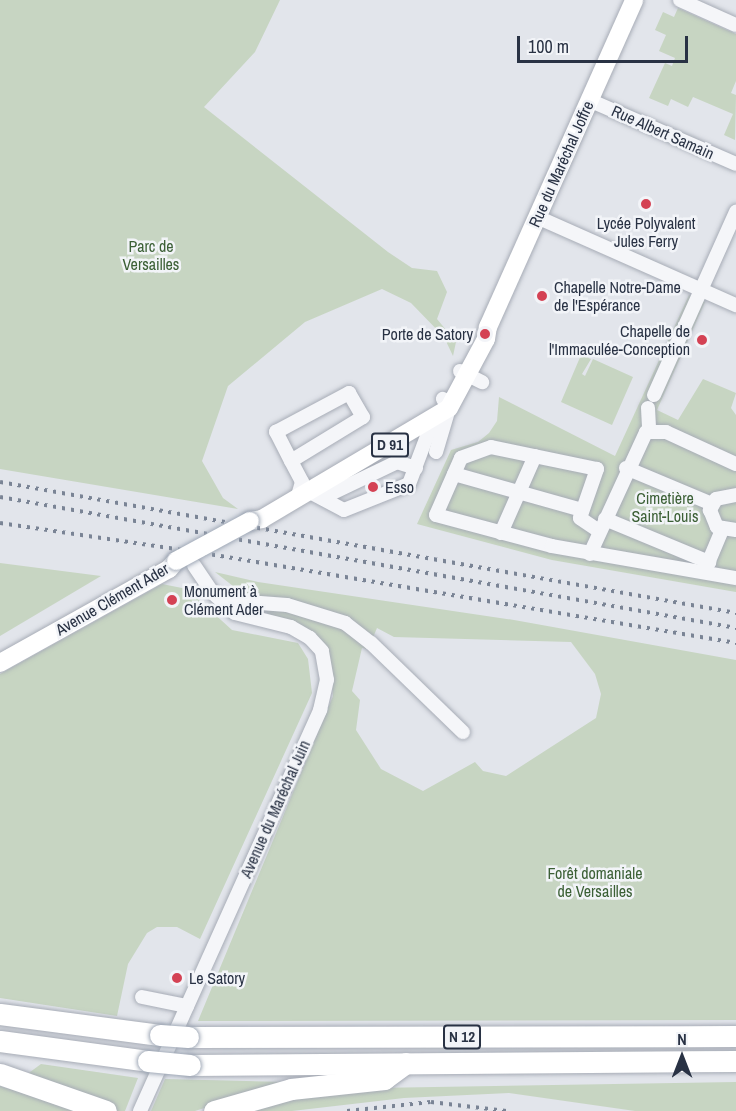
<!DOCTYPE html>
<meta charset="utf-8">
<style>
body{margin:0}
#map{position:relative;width:736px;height:1111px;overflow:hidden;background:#e2e5eb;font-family:"Archivo Narrow",sans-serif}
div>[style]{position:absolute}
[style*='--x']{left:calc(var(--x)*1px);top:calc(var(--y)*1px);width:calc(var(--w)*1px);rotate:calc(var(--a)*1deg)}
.green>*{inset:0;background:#c7d5c2}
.roads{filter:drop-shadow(0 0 2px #a7acb6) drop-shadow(0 0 2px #a7acb6)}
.minor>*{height:14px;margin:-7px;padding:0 7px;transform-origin:7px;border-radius:7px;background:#f5f6f9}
.major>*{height:18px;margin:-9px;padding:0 9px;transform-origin:9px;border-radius:9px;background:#fff}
.highway>*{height:21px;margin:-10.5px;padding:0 10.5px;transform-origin:10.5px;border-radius:10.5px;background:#fff}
.rail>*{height:4px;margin-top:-2px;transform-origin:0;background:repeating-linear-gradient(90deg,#7a8495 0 3px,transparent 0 9px)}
.bridges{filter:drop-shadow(0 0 2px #a0a9b7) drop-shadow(0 0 2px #a0a9b7)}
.major-bridge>*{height:18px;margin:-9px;padding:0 9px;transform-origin:9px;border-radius:9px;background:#fff}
.highway-bridge>*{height:21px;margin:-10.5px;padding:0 10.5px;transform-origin:10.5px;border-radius:10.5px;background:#fff}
.dots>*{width:16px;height:16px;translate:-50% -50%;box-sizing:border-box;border:3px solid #f2f4f8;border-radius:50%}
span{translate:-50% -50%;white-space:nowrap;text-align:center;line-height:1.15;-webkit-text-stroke:5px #f2f4f8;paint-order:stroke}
.shield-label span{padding:2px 4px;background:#f2f4f8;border:2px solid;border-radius:4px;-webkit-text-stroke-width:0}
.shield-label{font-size:15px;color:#293244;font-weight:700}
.street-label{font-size:16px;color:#293244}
.poi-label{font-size:16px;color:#293244}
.left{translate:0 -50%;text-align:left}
.right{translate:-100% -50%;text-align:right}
.park-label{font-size:16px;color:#3c6036}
.north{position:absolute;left:652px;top:1027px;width:60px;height:60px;-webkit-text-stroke:4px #f2f4f8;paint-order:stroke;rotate:0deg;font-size:16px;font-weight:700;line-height:24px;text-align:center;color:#293244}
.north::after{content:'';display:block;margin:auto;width:21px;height:27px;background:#293244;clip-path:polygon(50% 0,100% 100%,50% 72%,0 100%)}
.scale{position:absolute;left:517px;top:36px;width:171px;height:27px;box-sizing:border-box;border:3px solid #293244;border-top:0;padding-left:8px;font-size:18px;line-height:21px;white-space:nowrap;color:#293244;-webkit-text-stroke:4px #f2f4f8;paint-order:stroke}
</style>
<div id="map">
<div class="green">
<div style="clip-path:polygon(0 0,280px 0,255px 52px,204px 107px,388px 252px,412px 268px,437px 271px,447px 292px,437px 319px,456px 342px,453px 356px,444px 337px,411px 303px,382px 289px,305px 322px,228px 386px,202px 461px,223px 498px,238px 509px,0 469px)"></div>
<div style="clip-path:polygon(678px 8px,736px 34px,736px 81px,731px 93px,736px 95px,735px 140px,724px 135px,733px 114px,693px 97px,688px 107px,671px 99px,668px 106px,649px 98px,665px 63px,672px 66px,675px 58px,659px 51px,666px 35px,655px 30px,663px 12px,674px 17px)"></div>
<div style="clip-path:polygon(689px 295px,705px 302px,657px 410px,678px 420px,703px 379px,736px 393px,731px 408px,736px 415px,736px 592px,552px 560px,417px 524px,451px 450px,478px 442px,489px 433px,497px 421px,499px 397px,615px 456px)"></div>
<div style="clip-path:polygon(581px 355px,591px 359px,582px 374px,585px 376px,593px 359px,633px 377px,612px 425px,561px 402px)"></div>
<div style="clip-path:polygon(0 563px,101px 576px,0 636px)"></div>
<div style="clip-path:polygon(evenodd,215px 572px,258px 582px,514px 620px,736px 660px,736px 1020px,198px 1021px,333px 696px,330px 662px,215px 572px,377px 628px,394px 637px,571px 642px,595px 674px,601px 694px,596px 718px,506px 776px,483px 771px,475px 762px,423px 791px,381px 769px,356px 730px,360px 700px,352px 691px,362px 648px,368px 649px,377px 628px)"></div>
<div style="clip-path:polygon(162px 584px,187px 589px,232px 630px,298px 643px,308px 659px,312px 693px,200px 939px,177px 927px,157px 927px,147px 933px,128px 964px,117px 1016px,0 998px,0 674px)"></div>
<div style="clip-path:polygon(41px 1064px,138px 1078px,125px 1111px,117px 1111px,26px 1075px)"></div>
<div style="clip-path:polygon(165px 1079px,285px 1082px,195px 1111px,151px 1111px)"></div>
<div style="clip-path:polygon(736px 1082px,736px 1111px,635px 1111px,509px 1093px,404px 1098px,292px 1111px,239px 1111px,311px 1095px,374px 1088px)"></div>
<div style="clip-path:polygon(0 1086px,81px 1111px,0 1111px)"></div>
</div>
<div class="roads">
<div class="minor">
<div style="--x:680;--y:0;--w:61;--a:24.1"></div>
<div style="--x:589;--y:100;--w:160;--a:23.5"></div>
<div style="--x:537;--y:217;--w:218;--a:23.9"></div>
<div style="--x:460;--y:371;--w:25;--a:27"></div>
<div style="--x:654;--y:395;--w:201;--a:-65.9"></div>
<div style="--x:648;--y:408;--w:22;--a:87"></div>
<div style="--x:436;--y:452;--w:46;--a:-73.5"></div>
<div style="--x:449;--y:408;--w:11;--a:-124"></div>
<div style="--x:291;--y:461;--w:33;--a:-117"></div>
<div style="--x:276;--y:432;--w:83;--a:-28.1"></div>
<div style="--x:349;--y:393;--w:28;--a:60"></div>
<div style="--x:363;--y:417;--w:84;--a:148.6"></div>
<div style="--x:291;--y:461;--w:24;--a:62"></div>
<div style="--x:302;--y:482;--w:18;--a:106"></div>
<div style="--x:626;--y:468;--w:93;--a:22.7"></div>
<div style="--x:454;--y:474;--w:133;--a:15.7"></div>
<div style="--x:310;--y:492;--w:38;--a:28"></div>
<div style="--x:344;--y:510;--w:70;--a:-21.8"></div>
<div style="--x:409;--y:484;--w:68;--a:-69.4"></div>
<div style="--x:736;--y:495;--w:20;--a:169"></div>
<div style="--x:716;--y:499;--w:13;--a:119"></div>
<div style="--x:710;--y:510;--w:18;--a:68"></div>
<div style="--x:717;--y:527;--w:19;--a:9"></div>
<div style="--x:322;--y:498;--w:83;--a:-25.6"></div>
<div style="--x:397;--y:462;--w:20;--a:18"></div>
<div style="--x:605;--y:519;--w:113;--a:22.5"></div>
<div style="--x:599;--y:531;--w:23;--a:-146"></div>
<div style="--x:580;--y:518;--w:52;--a:-70.9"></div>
<div style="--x:597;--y:469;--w:108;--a:-168.3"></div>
<div style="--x:491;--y:447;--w:32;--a:160"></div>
<div style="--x:461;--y:458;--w:62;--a:113.7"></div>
<div style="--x:436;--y:515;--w:120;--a:15"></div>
<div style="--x:552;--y:546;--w:187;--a:9.9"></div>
<div style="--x:501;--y:533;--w:84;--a:-66.2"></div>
<div style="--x:590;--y:554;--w:134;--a:-65.3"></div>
<div style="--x:646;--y:432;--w:20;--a:0"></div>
<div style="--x:666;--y:432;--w:77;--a:24.6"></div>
<div style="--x:706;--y:568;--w:41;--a:-67.2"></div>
<div style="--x:226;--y:605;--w:9;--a:-27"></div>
<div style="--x:234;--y:601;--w:53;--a:4.3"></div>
<div style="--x:287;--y:605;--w:61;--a:17.2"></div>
<div style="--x:345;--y:623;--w:33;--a:38"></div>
<div style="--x:371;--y:643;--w:128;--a:44.1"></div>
<div style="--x:142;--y:997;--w:46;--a:11.3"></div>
<div style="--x:140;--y:1111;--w:440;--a:-65.8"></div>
<div style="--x:320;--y:710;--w:31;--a:-77"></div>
<div style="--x:327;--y:680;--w:29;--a:-100"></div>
<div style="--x:322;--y:651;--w:18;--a:-133"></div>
<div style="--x:310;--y:638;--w:22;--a:-150"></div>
<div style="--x:291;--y:627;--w:58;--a:-166"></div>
<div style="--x:235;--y:613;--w:31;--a:-138"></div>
<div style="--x:212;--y:592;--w:32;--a:-124"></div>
</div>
<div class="major">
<div style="--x:250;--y:521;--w:12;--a:-9"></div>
<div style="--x:262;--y:519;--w:217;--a:-30.7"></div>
<div style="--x:449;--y:408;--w:78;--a:-61.8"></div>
<div style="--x:486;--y:339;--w:12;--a:-81"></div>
<div style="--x:488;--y:327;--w:358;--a:-65.9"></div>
<div style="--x:0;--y:663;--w:193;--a:-29.1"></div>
<div style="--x:169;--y:569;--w:11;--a:-49"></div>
</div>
<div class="highway">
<div style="--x:0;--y:1014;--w:161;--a:7.5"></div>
<div style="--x:188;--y:1037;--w:548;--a:-0.1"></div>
<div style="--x:0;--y:1041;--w:149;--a:7.7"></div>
<div style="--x:190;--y:1065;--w:546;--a:-0.42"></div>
<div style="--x:0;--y:1074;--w:112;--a:19.2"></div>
<div style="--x:214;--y:1111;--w:80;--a:-15.9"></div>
<div style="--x:291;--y:1089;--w:94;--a:-6.1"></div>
<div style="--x:384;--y:1079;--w:27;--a:-36"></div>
</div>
</div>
<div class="rail">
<div style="--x:0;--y:482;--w:748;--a:10.09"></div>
<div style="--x:0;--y:497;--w:748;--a:10.09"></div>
<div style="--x:0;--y:523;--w:205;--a:8.4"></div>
<div style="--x:203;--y:553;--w:541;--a:9.58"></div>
<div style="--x:347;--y:1111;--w:84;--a:-6.1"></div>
<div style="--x:431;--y:1102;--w:76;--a:6.8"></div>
</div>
<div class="bridges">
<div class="major-bridge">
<div style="--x:176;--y:561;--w:84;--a:-28.4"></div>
</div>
<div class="highway-bridge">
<div style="--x:160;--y:1035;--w:28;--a:4"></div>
<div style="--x:148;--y:1061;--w:42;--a:5.4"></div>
</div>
</div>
<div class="dots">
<div style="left:646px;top:204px;background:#d44254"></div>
<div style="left:542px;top:296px;background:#d44254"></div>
<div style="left:485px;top:334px;background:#d44254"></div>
<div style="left:702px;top:340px;background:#d44254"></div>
<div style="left:373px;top:487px;background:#d44254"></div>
<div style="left:172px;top:600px;background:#d44254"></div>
<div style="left:177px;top:978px;background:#d44254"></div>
</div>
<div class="shield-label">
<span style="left:390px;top:445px">D 91</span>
<span style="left:462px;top:1037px">N 12</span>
</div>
<div class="street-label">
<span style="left:663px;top:132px;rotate:24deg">Rue Albert Samain</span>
<span style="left:561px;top:164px;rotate:-66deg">Rue du Maréchal Joffre</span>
<span style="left:112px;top:599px;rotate:-30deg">Avenue Clément Ader</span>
<span style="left:275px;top:809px;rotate:-66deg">Avenue du Maréchal Juin</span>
</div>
<div class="poi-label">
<span style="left:646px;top:232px">Lycée Polyvalent<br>Jules Ferry</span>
<span class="left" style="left:554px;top:296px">Chapelle Notre-Dame<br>de l'Espérance</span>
<span class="right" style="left:690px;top:340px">Chapelle de<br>l'Immaculée-Conception</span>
<span class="right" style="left:473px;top:334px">Porte de Satory</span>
<span class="left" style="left:385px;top:487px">Esso</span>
<span class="left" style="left:184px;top:600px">Monument à<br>Clément Ader</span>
<span class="left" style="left:189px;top:978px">Le Satory</span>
</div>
<div class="park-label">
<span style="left:151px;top:255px">Parc de<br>Versailles</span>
<span style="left:665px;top:507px">Cimetière<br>Saint-Louis</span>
<span style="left:595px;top:882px">Forêt domaniale<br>de Versailles</span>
</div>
<div class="north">N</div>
<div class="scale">100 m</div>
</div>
